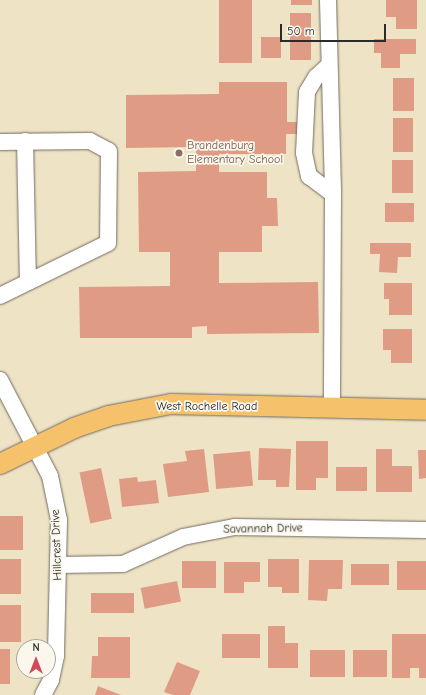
<!DOCTYPE html>
<style>
body{margin:0}
#map{position:relative;width:426px;height:695px;overflow:hidden;background:#efe3c5;font-family:"Comic Neue",sans-serif}
div>[style]{position:absolute}
[style*='--x']{left:calc(var(--x)*1px);top:calc(var(--y)*1px);width:calc(var(--w)*1px);rotate:calc(var(--a)*1deg)}
.building>*{inset:0;background:#e09b84;transform-origin:0 0}
.roads{filter:drop-shadow(0 0 1px #706b61) drop-shadow(0 0 1px #706b61)}
.minor>*{height:16px;margin:-8px;padding:0 8px;transform-origin:8px;border-radius:8px;background:#fff}
.major>*{height:20px;margin:-10px;padding:0 10px;transform-origin:10px;border-radius:10px;background:#f6c16b}
.dots>*{width:11px;height:11px;translate:-50% -50%;box-sizing:border-box;border:2px solid #fbf7ec;border-radius:50%}
span{translate:-50% -50%;white-space:nowrap;text-align:center;line-height:1.15;-webkit-text-stroke:3.5px #fbf7ec;paint-order:stroke}
.education-label{font-size:12px;color:#785e54}
.left{translate:0 -50%;text-align:left}
.street-label{font-size:12px;color:#2b2b2b}
.north{position:absolute;left:16px;top:639px;width:40px;height:40px;box-sizing:border-box;background:#fbf7ec;border:1px solid #a8a59f;border-radius:50%;rotate:0deg;font-size:11px;font-weight:700;line-height:16px;text-align:center;color:#2b2b2b}
.north::after{content:'';display:block;margin:auto;width:14px;height:18px;background:#d1495b;clip-path:polygon(50% 0,100% 100%,50% 72%,0 100%)}
.scale{position:absolute;left:280px;top:24px;width:106px;height:18px;box-sizing:border-box;border:2px solid #2b2b2b;border-top:0;padding-left:5px;font-size:12px;line-height:14px;white-space:nowrap;color:#2b2b2b;-webkit-text-stroke:3px #fbf7ec;paint-order:stroke}
</style>
<div id="map">
<div class="building">
<div style="left:219px;top:0;width:33px;height:63px"></div>
<div style="left:291px;top:0;width:21px;height:5px"></div>
<div style="clip-path:polygon(386px 0,417px 0,417px 29px,396px 29px,396px 17px,386px 17px)"></div>
<div style="left:290px;top:13px;width:21px;height:47px"></div>
<div style="left:261px;top:37px;width:20px;height:21px"></div>
<div style="clip-path:polygon(374px 39px,416px 39px,416px 54px,400px 54px,400px 68px,381px 68px,381px 53px,374px 53px)"></div>
<div style="left:393px;top:78px;width:21px;height:33px"></div>
<div style="clip-path:polygon(219px 82px,287px 82px,287px 122px,297px 122px,297px 134px,286px 134px,286px 154px,219px 154px,219px 172px,267px 172px,267px 198px,277px 198px,278px 226px,262px 226px,262px 252px,219px 252px,219px 283px,318px 282px,319px 333px,207px 334px,207px 326px,192px 327px,192px 338px,80px 338px,79px 287px,170px 286px,170px 252px,139px 252px,138px 172px,196px 171px,196px 147px,126px 148px,126px 95px,219px 94px)"></div>
<div style="left:393px;top:118px;width:20px;height:34px"></div>
<div style="left:392px;top:160px;width:21px;height:33px"></div>
<div style="left:385px;top:203px;width:29px;height:19px"></div>
<div style="clip-path:polygon(370px 243px,411px 243px,411px 257px,398px 257px,397px 273px,379px 272px,380px 254px,370px 254px)"></div>
<div style="clip-path:polygon(384px 283px,412px 283px,412px 315px,389px 315px,389px 299px,384px 299px)"></div>
<div style="clip-path:polygon(383px 329px,412px 329px,412px 363px,391px 363px,391px 350px,383px 350px)"></div>
<div style="clip-path:polygon(296px 441px,328px 441px,328px 478px,316px 478px,316px 490px,296px 490px)"></div>
<div style="clip-path:polygon(259px 448px,291px 449px,289px 487px,276px 487px,276px 480px,258px 480px)"></div>
<div style="clip-path:polygon(204px 449px,209px 492px,168px 497px,163px 464px,187px 461px,185px 451px)"></div>
<div style="clip-path:polygon(376px 449px,392px 449px,392px 466px,412px 466px,412px 492px,376px 492px)"></div>
<div style="clip-path:polygon(418px 450px,426px 450px,426px 478px,419px 479px)"></div>
<div style="left:250px;top:451px;width:35px;height:37px;rotate:85deg"></div>
<div style="left:336px;top:467px;width:31px;height:24px"></div>
<div style="left:101px;top:468px;width:52px;height:22px;rotate:78deg"></div>
<div style="clip-path:polygon(137px 477px,138px 482px,156px 480px,159px 503px,122px 507px,119px 479px)"></div>
<div style="left:0;top:516px;width:23px;height:34px"></div>
<div style="left:0;top:559px;width:21px;height:35px"></div>
<div style="clip-path:polygon(268px 559px,299px 559px,299px 593px,282px 593px,282px 587px,268px 587px)"></div>
<div style="clip-path:polygon(309px 560px,343px 560px,342px 589px,328px 589px,327px 601px,308px 600px)"></div>
<div style="left:182px;top:561px;width:34px;height:27px"></div>
<div style="left:397px;top:561px;width:29px;height:29px"></div>
<div style="clip-path:polygon(224px 562px,260px 562px,260px 582px,244px 582px,244px 593px,224px 593px)"></div>
<div style="left:351px;top:564px;width:38px;height:21px"></div>
<div style="left:177px;top:581px;width:21px;height:37px;rotate:79deg"></div>
<div style="left:91px;top:593px;width:43px;height:20px"></div>
<div style="left:0;top:605px;width:21px;height:37px"></div>
<div style="clip-path:polygon(268px 626px,285px 626px,285px 643px,298px 643px,298px 668px,268px 668px)"></div>
<div style="left:222px;top:634px;width:38px;height:24px"></div>
<div style="clip-path:polygon(392px 634px,426px 634px,426px 678px,419px 678px,419px 668px,410px 668px,410px 678px,392px 678px)"></div>
<div style="clip-path:polygon(98px 637px,130px 637px,130px 678px,91px 678px,92px 656px,98px 656px)"></div>
<div style="left:0;top:649px;width:10px;height:35px"></div>
<div style="left:310px;top:650px;width:35px;height:27px"></div>
<div style="left:353px;top:650px;width:34px;height:27px"></div>
<div style="clip-path:polygon(177px 662px,200px 671px,190px 695px,173px 695px,164px 692px)"></div>
<div style="clip-path:polygon(98px 686px,121px 695px,95px 695px)"></div>
</div>
<div class="roads">
<div class="minor">
<div style="--x:328;--y:0;--w:194;--a:88.5"></div>
<div style="--x:333;--y:194;--w:214;--a:90.3"></div>
<div style="--x:328;--y:66;--w:16;--a:137"></div>
<div style="--x:316;--y:77;--w:17;--a:121"></div>
<div style="--x:307;--y:92;--w:61;--a:92.8"></div>
<div style="--x:304;--y:153;--w:24;--a:78"></div>
<div style="--x:309;--y:176;--w:30;--a:37"></div>
<div style="--x:25;--y:141;--w:140;--a:88.8"></div>
<div style="--x:0;--y:142;--w:90;--a:-0.6"></div>
<div style="--x:90;--y:141;--w:21;--a:28"></div>
<div style="--x:109;--y:151;--w:92;--a:90.6"></div>
<div style="--x:108;--y:243;--w:120;--a:153.9"></div>
<div style="--x:0;--y:380;--w:108;--a:62.5"></div>
<div style="--x:50;--y:476;--w:45;--a:78.4"></div>
<div style="--x:59;--y:520;--w:136;--a:91.3"></div>
<div style="--x:56;--y:656;--w:25;--a:102"></div>
<div style="--x:51;--y:680;--w:17;--a:118"></div>
<div style="--x:58;--y:565;--w:65;--a:-0.9"></div>
<div style="--x:123;--y:564;--w:66;--a:-24.2"></div>
<div style="--x:183;--y:537;--w:53;--a:-10.9"></div>
<div style="--x:235;--y:527;--w:191;--a:0.9"></div>
</div>
<div class="major">
<div style="--x:0;--y:464;--w:82;--a:-25.9"></div>
<div style="--x:74;--y:428;--w:36;--a:-19"></div>
<div style="--x:108;--y:416;--w:64;--a:-10.8"></div>
<div style="--x:171;--y:404;--w:255;--a:1.3"></div>
</div>
</div>
<div class="dots">
<div style="left:179px;top:153px;background:#8d6e63"></div>
</div>
<div class="education-label">
<span class="left" style="left:187px;top:153px">Brandenburg<br>Elementary School</span>
</div>
<div class="street-label">
<span style="left:207px;top:407px">West Rochelle Road</span>
<span style="left:263px;top:529px;rotate:-1deg">Savannah Drive</span>
<span style="left:57px;top:545px;rotate:-92deg">Hillcrest Drive</span>
</div>
<div class="north">N</div>
<div class="scale">50 m</div>
</div>
